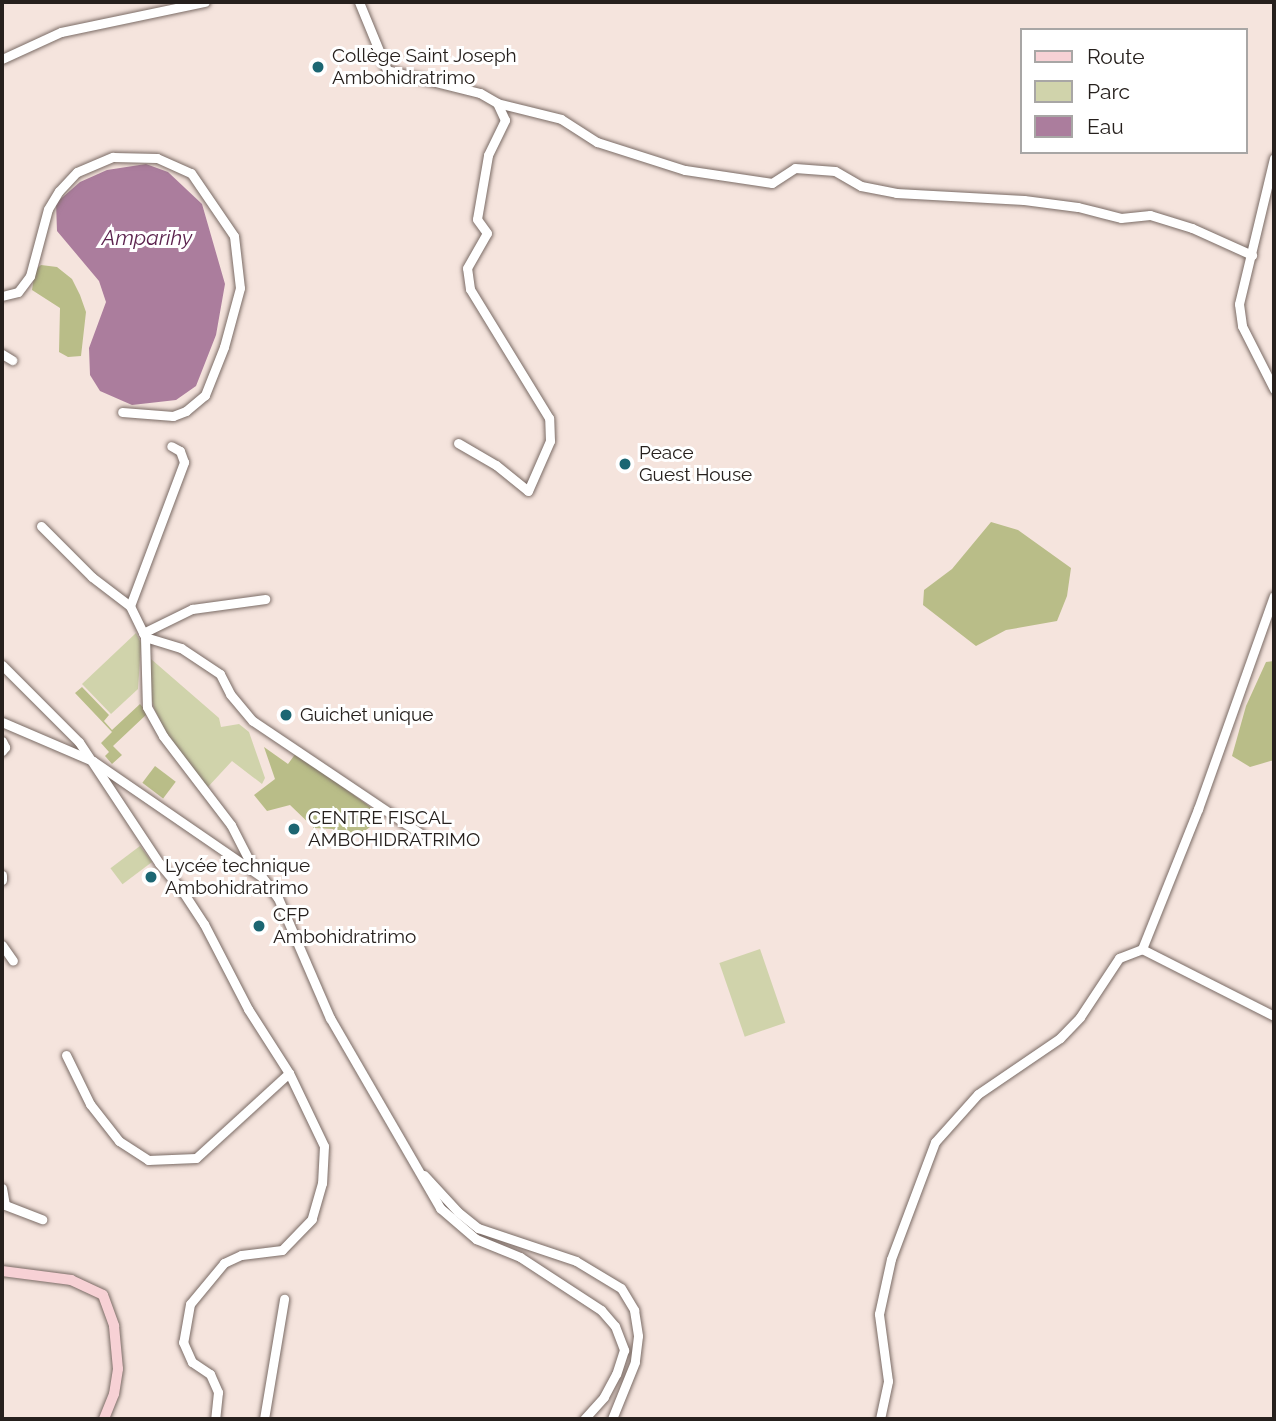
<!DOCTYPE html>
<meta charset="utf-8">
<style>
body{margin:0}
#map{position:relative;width:1276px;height:1421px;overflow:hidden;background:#f5e4dd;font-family:Raleway,sans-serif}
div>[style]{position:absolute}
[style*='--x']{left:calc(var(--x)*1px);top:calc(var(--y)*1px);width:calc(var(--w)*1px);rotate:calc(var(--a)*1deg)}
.green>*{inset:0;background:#d0d3ab;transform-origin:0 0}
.forest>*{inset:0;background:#b9bd88;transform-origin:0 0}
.water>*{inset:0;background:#ab7d9d}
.roads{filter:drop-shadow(0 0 2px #7a6b65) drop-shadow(0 0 2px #7a6b65)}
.minor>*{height:9px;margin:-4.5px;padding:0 4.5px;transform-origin:4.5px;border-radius:4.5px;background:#fff}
.major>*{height:10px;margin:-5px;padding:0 5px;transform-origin:5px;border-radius:5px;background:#f7d1d5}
.dots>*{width:19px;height:19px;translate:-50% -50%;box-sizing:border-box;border:4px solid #fff;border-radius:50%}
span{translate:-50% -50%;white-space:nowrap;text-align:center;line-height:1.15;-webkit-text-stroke:6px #fff;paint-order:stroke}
.poi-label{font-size:19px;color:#26201d}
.left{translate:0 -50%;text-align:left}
.water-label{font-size:21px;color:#5c234e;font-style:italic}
.frame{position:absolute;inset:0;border:4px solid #26201d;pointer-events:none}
.legend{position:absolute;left:1020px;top:28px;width:228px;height:126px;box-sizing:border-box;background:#fff;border:2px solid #a8a6a5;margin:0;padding:9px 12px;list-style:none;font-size:21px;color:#26201d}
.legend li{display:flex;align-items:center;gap:14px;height:35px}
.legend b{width:35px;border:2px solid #a8a6a5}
</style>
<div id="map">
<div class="green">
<div style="clip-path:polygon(136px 633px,141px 643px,138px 689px,111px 714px,82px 684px)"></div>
<div style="clip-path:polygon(151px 659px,219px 718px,221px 727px,239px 724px,249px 732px,265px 778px,262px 784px,232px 761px,207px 788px,169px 739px,154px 708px,148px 684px)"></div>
<div style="left:140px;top:846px;width:20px;height:37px;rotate:53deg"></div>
<div style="left:760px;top:949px;width:78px;height:43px;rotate:71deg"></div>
</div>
<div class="forest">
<div style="clip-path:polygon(41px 265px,57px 267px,72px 279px,80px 295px,86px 312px,81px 356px,68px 357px,59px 352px,60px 308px,32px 290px,35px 270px)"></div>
<div style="clip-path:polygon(991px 522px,1018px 530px,1071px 568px,1067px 596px,1057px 621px,1006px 630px,976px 646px,923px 605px,924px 590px,952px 569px)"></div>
<div style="clip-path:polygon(1274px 661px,1274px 760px,1250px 767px,1232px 756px,1246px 706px,1266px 662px)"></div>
<div style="clip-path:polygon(82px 687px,109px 715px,104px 721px,112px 730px,140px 704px,148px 713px,113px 746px,122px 755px,112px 764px,105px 756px,109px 752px,101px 743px,112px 732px,75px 693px)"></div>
<div style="clip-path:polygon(264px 747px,288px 764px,296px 753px,384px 817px,345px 845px,333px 829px,314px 828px,290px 805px,267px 811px,254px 795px,275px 779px)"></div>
<div style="left:155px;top:766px;width:26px;height:21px;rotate:37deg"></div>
</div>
<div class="water">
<div style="clip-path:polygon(146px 164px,168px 172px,202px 204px,225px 284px,216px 335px,196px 386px,176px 400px,132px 405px,100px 391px,90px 375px,89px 348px,106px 302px,99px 281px,57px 231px,56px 203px,80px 182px,107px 170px)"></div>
</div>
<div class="roads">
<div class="minor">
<div style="--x:359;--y:2;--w:74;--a:67.6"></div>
<div style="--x:387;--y:70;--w:96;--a:13.9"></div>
<div style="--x:480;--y:93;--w:20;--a:30"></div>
<div style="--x:497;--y:103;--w:66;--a:14"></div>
<div style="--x:561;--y:119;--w:43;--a:32.6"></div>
<div style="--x:597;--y:142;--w:92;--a:17.7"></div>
<div style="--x:685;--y:170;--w:88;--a:8.5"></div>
<div style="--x:772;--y:183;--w:27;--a:-33"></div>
<div style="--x:795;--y:168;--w:40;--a:4.3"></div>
<div style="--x:835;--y:171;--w:30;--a:30"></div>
<div style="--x:861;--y:186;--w:36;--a:11"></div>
<div style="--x:896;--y:193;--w:128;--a:3.1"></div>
<div style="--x:1024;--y:200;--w:54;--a:7.4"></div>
<div style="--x:1078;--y:207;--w:44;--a:14.3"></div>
<div style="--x:1121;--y:218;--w:29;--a:-6"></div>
<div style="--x:1150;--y:215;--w:44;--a:17.2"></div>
<div style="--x:1192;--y:228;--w:66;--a:24.2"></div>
<div style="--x:2;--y:59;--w:65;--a:-24.6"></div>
<div style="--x:61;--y:32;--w:147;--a:-11.8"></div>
<div style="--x:1274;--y:158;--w:150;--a:103.5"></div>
<div style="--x:1239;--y:304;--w:22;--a:82"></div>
<div style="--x:1242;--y:326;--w:71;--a:63.1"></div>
<div style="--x:2;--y:296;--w:16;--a:-14"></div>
<div style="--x:18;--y:292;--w:20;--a:-53"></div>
<div style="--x:30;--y:276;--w:69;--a:-75"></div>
<div style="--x:48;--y:209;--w:21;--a:-59"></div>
<div style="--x:59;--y:191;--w:26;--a:-47"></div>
<div style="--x:77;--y:172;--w:39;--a:-23"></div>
<div style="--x:113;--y:157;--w:44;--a:1.3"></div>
<div style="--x:157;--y:158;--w:37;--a:24"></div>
<div style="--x:191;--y:173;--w:76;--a:55.7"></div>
<div style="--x:234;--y:236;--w:52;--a:83.4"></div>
<div style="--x:240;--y:288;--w:61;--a:105.2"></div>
<div style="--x:224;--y:347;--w:52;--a:111.6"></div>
<div style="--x:205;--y:395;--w:25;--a:140"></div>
<div style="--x:186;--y:411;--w:14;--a:159"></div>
<div style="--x:173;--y:416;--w:51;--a:-175.5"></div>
<div style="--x:2;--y:354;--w:12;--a:31"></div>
<div style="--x:458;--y:443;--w:44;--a:30.1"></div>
<div style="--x:496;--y:465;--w:41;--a:39.1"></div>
<div style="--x:528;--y:491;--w:55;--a:-66.3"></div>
<div style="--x:550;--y:441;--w:23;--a:-92"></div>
<div style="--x:549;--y:418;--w:151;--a:-121.5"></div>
<div style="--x:470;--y:289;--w:21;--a:-98"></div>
<div style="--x:467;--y:268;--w:40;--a:-60.3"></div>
<div style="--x:487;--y:233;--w:17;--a:-126"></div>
<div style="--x:477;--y:219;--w:65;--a:-80.2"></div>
<div style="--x:488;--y:155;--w:39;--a:-64"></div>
<div style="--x:505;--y:120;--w:19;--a:-115"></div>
<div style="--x:41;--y:526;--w:72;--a:45"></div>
<div style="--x:92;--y:577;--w:48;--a:37.3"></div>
<div style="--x:130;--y:606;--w:34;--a:64"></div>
<div style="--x:145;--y:637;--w:70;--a:88.4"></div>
<div style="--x:147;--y:707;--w:33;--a:61"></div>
<div style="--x:163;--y:736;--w:112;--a:52.6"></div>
<div style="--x:231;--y:825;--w:48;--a:62.9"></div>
<div style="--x:130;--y:606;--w:154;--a:-69.4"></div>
<div style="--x:184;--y:462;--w:12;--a:-110"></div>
<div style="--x:180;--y:451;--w:10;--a:-151"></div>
<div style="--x:143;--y:633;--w:55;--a:-26.1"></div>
<div style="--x:192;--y:609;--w:74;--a:-7.8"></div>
<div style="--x:145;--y:637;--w:38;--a:17"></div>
<div style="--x:181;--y:648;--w:47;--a:33.7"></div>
<div style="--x:220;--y:674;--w:22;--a:63"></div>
<div style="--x:230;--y:694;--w:35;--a:50"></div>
<div style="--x:253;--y:721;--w:202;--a:33.9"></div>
<div style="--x:2;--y:665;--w:109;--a:45"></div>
<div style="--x:79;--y:742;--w:145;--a:56.5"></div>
<div style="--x:159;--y:863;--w:34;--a:50"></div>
<div style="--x:181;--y:889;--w:42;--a:56.7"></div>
<div style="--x:204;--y:924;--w:96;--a:62.6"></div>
<div style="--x:248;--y:1009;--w:76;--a:57.4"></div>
<div style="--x:289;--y:1073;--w:81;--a:64.4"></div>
<div style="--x:324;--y:1146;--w:37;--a:93"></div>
<div style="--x:322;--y:1183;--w:37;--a:106"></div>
<div style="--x:312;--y:1219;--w:43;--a:134.1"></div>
<div style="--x:282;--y:1250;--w:41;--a:173"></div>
<div style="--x:241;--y:1255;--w:19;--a:155"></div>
<div style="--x:224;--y:1263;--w:53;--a:129.7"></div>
<div style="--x:190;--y:1304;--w:39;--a:100"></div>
<div style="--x:183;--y:1342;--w:22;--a:66"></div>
<div style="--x:192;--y:1362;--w:22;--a:34"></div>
<div style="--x:210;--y:1374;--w:20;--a:66"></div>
<div style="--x:218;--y:1392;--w:27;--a:96"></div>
<div style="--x:2;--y:722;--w:99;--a:23.2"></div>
<div style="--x:93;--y:761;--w:205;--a:34.5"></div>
<div style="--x:262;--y:877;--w:26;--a:53"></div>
<div style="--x:278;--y:898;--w:131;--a:66.6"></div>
<div style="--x:330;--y:1018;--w:220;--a:59.9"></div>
<div style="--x:440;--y:1208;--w:48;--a:40.7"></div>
<div style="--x:476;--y:1239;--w:48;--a:22.2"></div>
<div style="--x:520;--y:1257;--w:97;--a:33.2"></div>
<div style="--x:601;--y:1310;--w:21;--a:49"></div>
<div style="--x:615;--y:1326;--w:26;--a:69"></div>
<div style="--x:624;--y:1350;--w:25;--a:108"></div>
<div style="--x:616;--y:1374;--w:26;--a:118"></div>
<div style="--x:604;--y:1397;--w:30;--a:132"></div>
<div style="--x:2;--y:741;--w:7;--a:63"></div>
<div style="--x:5;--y:747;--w:5;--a:127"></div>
<div style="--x:2;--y:875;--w:5;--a:90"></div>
<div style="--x:2;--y:945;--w:19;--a:55"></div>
<div style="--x:1142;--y:949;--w:148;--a:26.9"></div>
<div style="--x:66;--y:1055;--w:55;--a:63.9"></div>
<div style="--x:90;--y:1104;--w:47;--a:51.9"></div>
<div style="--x:119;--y:1141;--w:35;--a:33"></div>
<div style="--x:148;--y:1160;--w:48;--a:-2.4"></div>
<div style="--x:196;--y:1158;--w:126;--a:-42.4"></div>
<div style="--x:424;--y:1175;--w:50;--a:47.4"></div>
<div style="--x:458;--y:1212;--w:26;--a:39"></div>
<div style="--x:478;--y:1228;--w:103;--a:18.6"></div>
<div style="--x:576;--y:1261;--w:52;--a:31"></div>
<div style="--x:621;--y:1288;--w:26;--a:59"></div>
<div style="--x:634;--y:1310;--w:26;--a:81"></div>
<div style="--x:638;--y:1336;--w:26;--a:97"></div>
<div style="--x:635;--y:1362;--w:61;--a:112"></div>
<div style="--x:2;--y:1188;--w:17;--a:80"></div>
<div style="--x:5;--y:1205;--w:40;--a:21"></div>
<div style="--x:264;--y:1419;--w:122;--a:-80.5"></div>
<div style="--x:880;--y:1419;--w:39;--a:-78"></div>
<div style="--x:888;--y:1381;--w:68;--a:-97.7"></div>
<div style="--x:879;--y:1314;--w:56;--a:-77.7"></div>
<div style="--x:891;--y:1259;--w:125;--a:-69.4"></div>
<div style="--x:935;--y:1142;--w:64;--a:-48.1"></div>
<div style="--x:978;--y:1094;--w:99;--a:-34.3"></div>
<div style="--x:1060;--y:1038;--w:29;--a:-46"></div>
<div style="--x:1080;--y:1017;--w:71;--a:-56.5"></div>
<div style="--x:1119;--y:958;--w:25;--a:-21"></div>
<div style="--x:1142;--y:949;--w:151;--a:-68.2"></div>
<div style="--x:1198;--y:809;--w:226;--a:-70.4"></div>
</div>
<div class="major">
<div style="--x:2;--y:1271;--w:70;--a:7.4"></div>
<div style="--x:71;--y:1280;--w:35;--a:25"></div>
<div style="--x:103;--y:1295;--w:33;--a:70"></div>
<div style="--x:114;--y:1326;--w:43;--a:84.7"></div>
<div style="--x:118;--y:1369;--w:25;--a:99"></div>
<div style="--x:114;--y:1394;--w:27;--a:112"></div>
</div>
</div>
<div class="dots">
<div style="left:318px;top:67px;background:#1c6672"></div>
<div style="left:625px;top:464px;background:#1c6672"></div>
<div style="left:286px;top:715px;background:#1c6672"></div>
<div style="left:294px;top:829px;background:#1c6672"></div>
<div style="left:151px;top:877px;background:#1c6672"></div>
<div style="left:259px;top:926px;background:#1c6672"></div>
</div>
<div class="poi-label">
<span class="left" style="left:332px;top:67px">Collège Saint Joseph<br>Ambohidratrimo</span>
<span class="left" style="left:639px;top:464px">Peace<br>Guest House</span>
<span class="left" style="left:300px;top:715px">Guichet unique</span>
<span class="left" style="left:308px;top:829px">CENTRE FISCAL<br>AMBOHIDRATRIMO</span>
<span class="left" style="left:165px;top:877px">Lycée technique<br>Ambohidratrimo</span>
<span class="left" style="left:273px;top:926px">CFP<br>Ambohidratrimo</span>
</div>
<div class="water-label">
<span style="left:147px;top:238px">Amparihy</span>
</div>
<div class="frame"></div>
<ul class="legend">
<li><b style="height:9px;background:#f7d1d5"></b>Route</li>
<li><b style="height:19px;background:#d0d3ab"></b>Parc</li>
<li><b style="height:19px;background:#ab7d9d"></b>Eau</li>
</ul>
</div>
